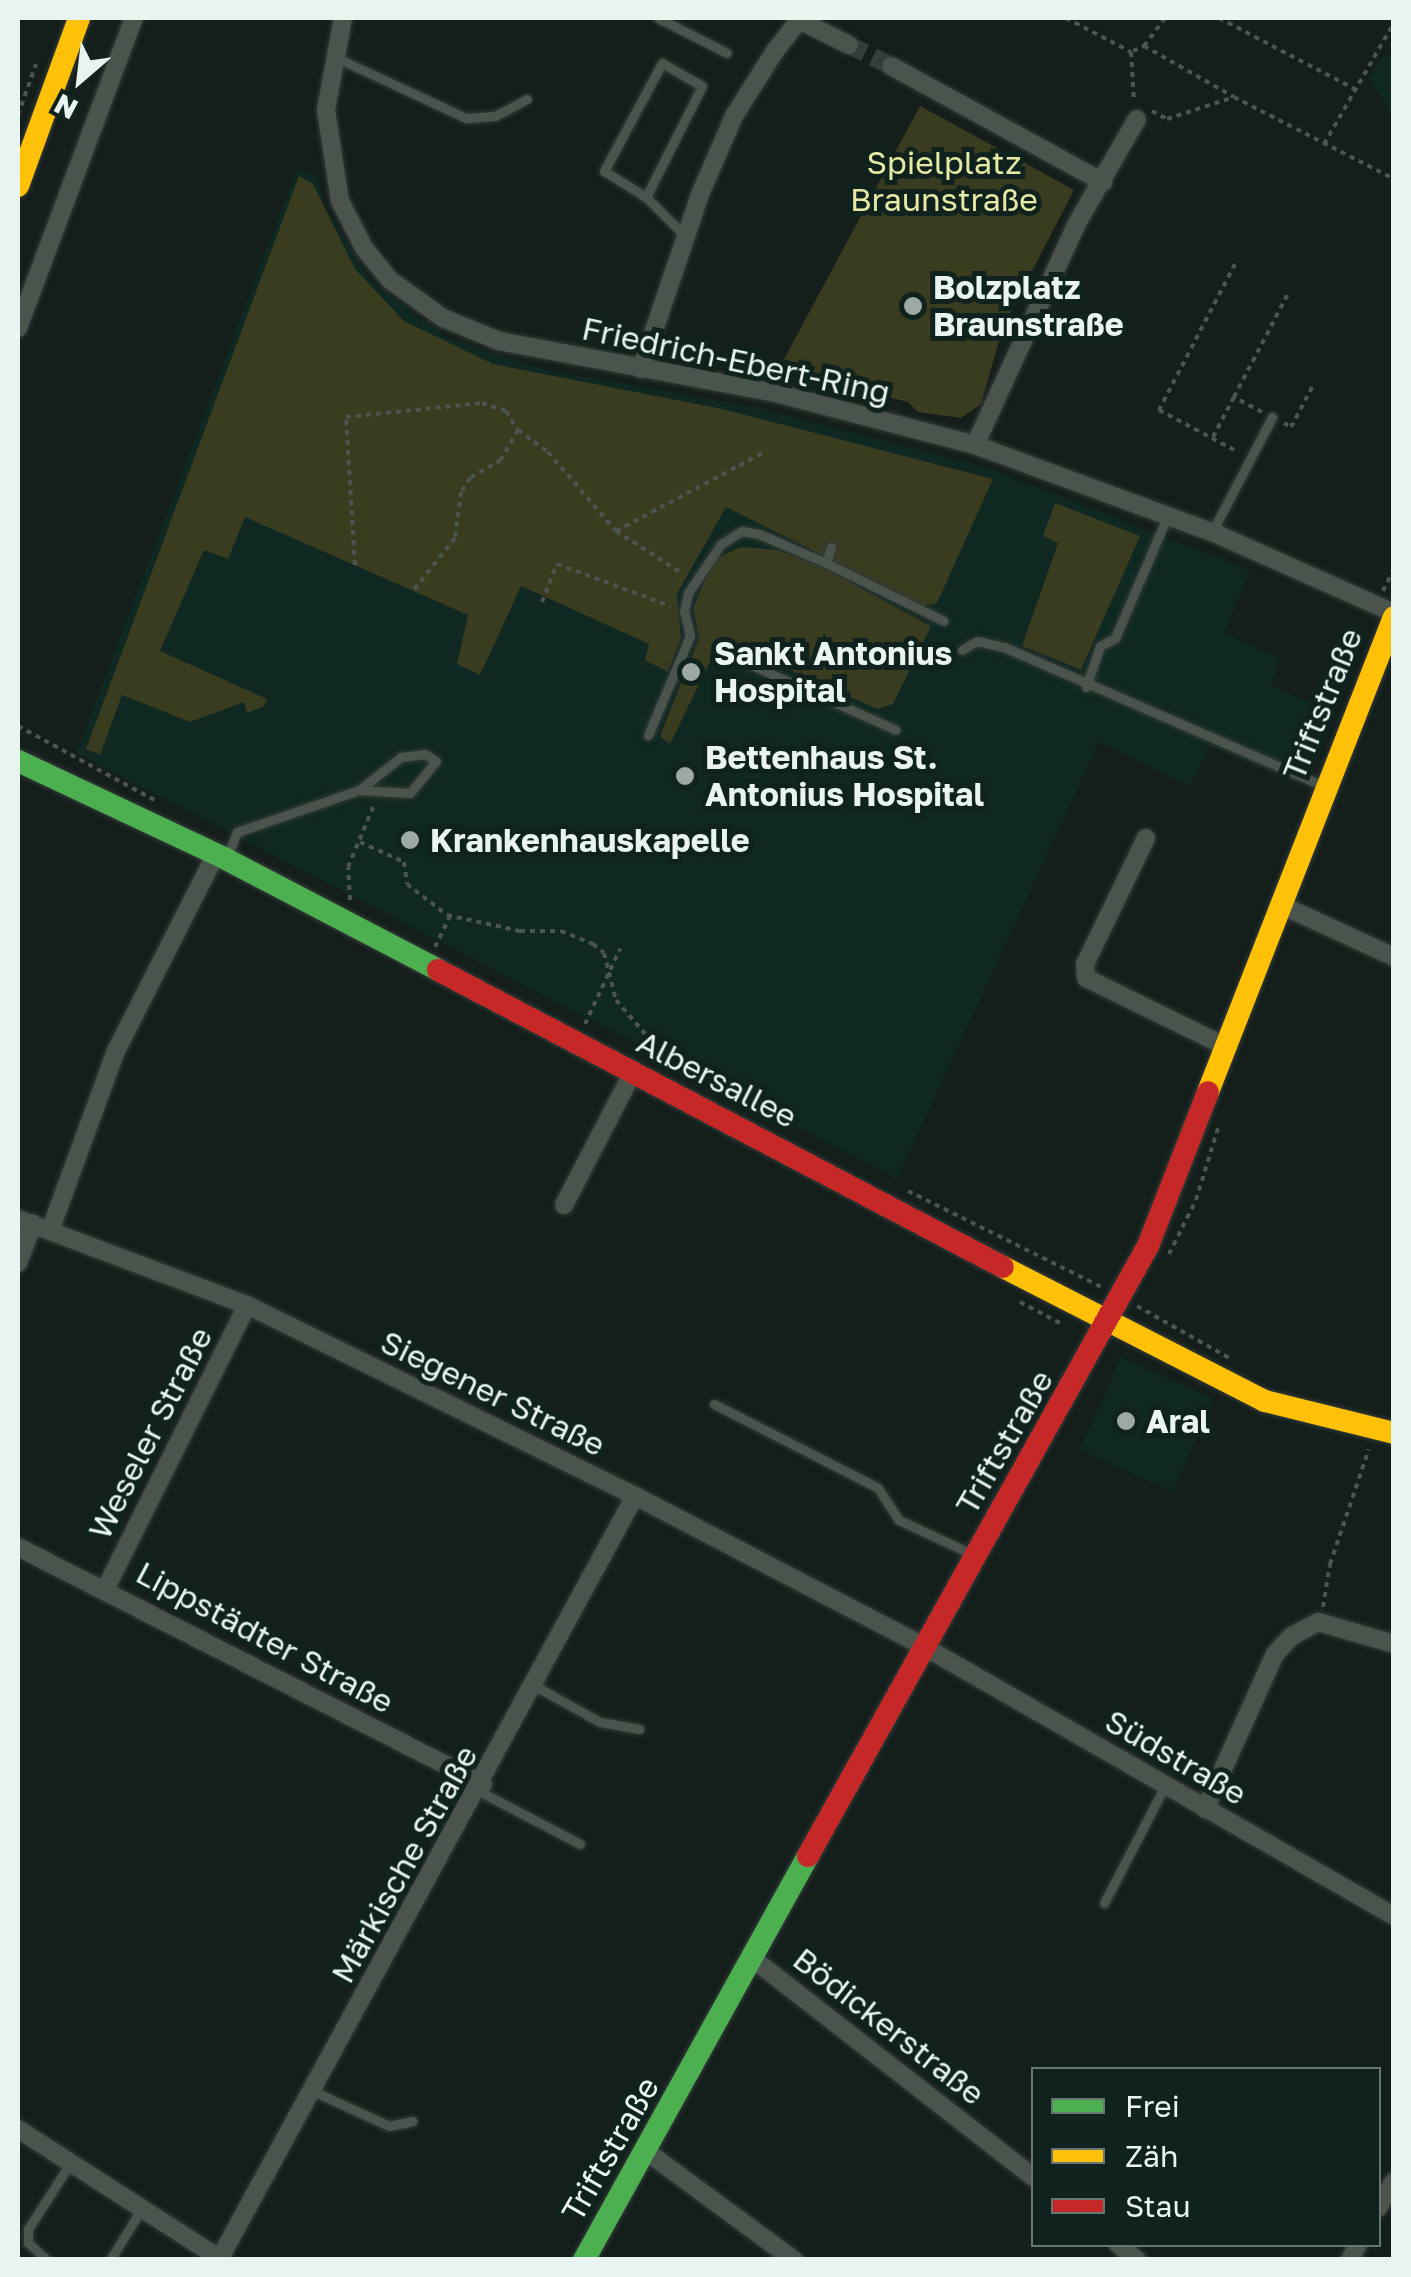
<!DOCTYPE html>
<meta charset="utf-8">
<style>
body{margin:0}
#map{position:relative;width:1411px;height:2277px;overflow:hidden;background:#141e1b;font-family:"Golos Text",sans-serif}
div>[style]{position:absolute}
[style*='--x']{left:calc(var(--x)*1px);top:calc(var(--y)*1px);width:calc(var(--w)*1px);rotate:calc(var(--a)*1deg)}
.built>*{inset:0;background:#0f2822;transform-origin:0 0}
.green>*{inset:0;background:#3a3c20}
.street-tunnel>*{height:18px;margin-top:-9px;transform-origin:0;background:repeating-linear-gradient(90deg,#343e3b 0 18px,transparent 0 27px)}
.path>*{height:4px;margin-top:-2px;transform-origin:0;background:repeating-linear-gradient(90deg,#4d5550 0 5px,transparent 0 10px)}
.roads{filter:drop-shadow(0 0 2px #333b38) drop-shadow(0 0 2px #333b38)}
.lane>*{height:9px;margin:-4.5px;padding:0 4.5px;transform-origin:4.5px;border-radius:4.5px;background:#4a534c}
.street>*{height:18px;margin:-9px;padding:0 9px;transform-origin:9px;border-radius:9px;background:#4a534c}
.fast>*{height:22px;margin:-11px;padding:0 11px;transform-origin:11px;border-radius:11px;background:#4caf50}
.slow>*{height:22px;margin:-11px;padding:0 11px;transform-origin:11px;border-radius:11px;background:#ffc107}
.jam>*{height:22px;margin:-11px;padding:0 11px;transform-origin:11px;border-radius:11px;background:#c62828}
.dots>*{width:28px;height:28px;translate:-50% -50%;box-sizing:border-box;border:5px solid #10221d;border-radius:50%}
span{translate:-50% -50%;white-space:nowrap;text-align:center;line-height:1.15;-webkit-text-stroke:10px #10221d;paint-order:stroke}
.park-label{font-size:32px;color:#e7eaa5}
.poi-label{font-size:32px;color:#e9f4f1;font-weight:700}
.left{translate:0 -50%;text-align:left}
.street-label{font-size:32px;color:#e9f4f1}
.frame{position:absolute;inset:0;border:20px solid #e9f4f1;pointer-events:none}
.legend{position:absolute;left:1031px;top:2067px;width:350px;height:180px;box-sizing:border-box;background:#10221d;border:2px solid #677672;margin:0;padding:12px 18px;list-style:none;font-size:30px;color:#e9f4f1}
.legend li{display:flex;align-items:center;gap:20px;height:50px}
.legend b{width:50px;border:2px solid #677672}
.north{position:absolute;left:30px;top:30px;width:100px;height:100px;-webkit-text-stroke:8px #10221d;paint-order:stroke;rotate:208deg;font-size:28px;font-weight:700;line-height:40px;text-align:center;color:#e9f4f1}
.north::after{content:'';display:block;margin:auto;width:35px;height:45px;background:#e9f4f1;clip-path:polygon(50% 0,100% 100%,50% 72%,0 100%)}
</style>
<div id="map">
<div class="built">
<div style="clip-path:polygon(1383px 54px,1393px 60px,1393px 117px,1369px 78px)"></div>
<div style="clip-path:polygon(297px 169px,318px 178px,323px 201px,369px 280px,446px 337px,546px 370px,759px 408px,991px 469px,1250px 570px,1224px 633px,1280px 658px,1271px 685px,1320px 707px,1293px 781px,1210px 746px,1190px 787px,1099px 742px,897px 1179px,76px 753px)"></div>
<div style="left:1121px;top:1357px;width:102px;height:102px;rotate:24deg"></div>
</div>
<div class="green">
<div style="clip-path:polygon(920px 106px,1074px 190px,1003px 327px,981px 404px,961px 418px,918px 412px,908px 402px,787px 372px,775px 376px)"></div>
<div style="clip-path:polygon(299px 176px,313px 184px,355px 269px,404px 321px,493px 364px,722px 409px,993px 479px,937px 603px,924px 606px,726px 507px,677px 594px,681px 638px,668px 672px,645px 660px,649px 644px,521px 586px,480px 675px,457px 664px,468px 615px,245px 517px,228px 559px,204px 550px,160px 651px,267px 699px,264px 706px,247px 713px,244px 702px,190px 722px,122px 695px,100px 755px,86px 749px)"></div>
<div style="clip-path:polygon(1055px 503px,1140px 536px,1081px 670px,1022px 646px,1058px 543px,1043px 536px)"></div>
<div style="clip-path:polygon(741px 547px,778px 550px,822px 567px,931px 626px,893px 704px,877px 709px,721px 639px,670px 744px,660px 736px,699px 638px,693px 608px,708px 573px,719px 557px)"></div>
</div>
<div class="street-tunnel">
<div style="--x:849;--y:45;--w:47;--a:26.6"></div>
</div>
<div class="path">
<div style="--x:1066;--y:18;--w:73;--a:27.6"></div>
<div style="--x:1131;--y:52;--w:50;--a:86.6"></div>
<div style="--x:1219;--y:18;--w:156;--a:27.6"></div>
<div style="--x:1391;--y:18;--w:4;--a:45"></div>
<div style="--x:1144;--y:46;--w:35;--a:-53"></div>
<div style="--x:1133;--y:51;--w:12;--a:-24"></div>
<div style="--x:1144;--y:46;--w:103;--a:29.5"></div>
<div style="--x:1152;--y:111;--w:17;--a:28"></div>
<div style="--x:1167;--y:119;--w:71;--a:-18.2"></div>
<div style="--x:1234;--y:97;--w:180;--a:27.1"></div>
<div style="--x:18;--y:115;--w:54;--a:-70.6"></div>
<div style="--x:1324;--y:144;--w:140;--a:-60"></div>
<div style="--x:1235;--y:264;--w:165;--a:117.5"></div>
<div style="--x:1159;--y:410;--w:89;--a:28"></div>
<div style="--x:1262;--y:412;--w:32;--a:-152"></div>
<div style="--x:1234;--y:397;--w:119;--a:-62.4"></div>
<div style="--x:1284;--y:423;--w:8;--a:30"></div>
<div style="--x:1291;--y:427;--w:49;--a:-61.9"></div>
<div style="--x:518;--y:430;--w:37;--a:36"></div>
<div style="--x:548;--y:452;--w:104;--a:49.3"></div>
<div style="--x:616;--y:531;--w:166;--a:-28"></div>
<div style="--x:1213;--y:437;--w:45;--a:-62.3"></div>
<div style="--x:616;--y:531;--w:80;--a:32.7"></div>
<div style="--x:355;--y:565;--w:148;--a:-93.5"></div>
<div style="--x:346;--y:417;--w:137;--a:-5.9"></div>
<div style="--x:482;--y:403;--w:25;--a:18"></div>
<div style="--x:506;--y:411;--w:22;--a:58"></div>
<div style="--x:518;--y:430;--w:34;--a:120"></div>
<div style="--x:501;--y:460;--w:36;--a:150"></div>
<div style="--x:470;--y:478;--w:17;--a:123"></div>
<div style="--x:461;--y:492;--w:46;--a:97.4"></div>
<div style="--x:455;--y:538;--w:68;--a:128.4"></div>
<div style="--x:1383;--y:591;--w:25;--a:-64"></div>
<div style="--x:542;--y:602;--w:41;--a:-68.5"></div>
<div style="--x:557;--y:564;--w:121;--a:20.4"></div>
<div style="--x:18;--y:726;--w:159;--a:28.5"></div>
<div style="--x:1313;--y:762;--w:56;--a:-69"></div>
<div style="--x:360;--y:842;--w:48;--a:24.4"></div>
<div style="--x:404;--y:862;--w:22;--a:82"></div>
<div style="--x:407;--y:884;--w:51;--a:37.8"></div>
<div style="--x:447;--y:915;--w:75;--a:12.4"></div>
<div style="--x:520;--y:931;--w:41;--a:0"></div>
<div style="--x:561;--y:931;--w:35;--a:22"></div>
<div style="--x:593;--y:944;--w:14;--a:39"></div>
<div style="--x:604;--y:953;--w:49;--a:75.7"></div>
<div style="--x:616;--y:1000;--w:46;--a:49.4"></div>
<div style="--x:350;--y:900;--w:33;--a:-93"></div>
<div style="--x:348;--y:867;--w:67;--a:-67.2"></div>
<div style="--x:435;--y:947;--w:34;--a:-64"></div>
<div style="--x:585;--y:1024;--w:83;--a:-65"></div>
<div style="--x:908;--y:1191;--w:216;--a:26.4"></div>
<div style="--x:1169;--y:1254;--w:60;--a:-63.4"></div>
<div style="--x:1196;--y:1200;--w:75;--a:-73"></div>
<div style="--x:1020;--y:1302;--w:45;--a:27.7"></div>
<div style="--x:1137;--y:1306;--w:110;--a:29.4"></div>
<div style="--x:1323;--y:1607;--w:44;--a:-80.8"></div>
<div style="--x:1330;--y:1564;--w:121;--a:-71.3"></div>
</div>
<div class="roads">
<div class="lane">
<div style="--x:658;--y:18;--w:77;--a:26.9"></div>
<div style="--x:335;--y:57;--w:145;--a:25"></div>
<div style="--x:466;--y:118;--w:29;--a:-4"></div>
<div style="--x:495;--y:116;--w:36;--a:-28"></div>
<div style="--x:646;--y:197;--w:124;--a:-63.2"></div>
<div style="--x:702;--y:86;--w:46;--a:-150.1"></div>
<div style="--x:662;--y:63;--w:123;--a:118.2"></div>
<div style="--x:604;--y:171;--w:49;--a:31.8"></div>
<div style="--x:646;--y:197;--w:54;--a:45"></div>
<div style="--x:1212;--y:532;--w:130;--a:-62.4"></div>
<div style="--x:831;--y:547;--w:17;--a:107"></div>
<div style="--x:826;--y:563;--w:131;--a:26.2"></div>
<div style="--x:962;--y:650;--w:17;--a:-31"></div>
<div style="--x:977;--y:641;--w:28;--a:13"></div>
<div style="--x:1004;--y:647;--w:349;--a:23.5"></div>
<div style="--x:736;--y:658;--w:175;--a:24.2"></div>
<div style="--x:1086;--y:687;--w:43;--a:-71.1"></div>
<div style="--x:1100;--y:646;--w:17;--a:-28"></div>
<div style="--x:1115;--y:638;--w:134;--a:-66.7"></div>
<div style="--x:648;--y:735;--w:108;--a:-67"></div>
<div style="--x:690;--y:636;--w:26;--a:-103"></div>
<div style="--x:684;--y:611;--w:18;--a:-77"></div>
<div style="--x:688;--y:593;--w:59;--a:-56"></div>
<div style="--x:721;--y:544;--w:25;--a:-32"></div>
<div style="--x:742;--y:531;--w:17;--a:10"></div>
<div style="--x:759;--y:534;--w:73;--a:23.4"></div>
<div style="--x:227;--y:857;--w:27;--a:-68"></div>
<div style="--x:237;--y:832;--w:129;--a:-19"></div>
<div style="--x:359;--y:790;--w:51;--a:3.4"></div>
<div style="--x:410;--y:793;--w:41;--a:-50.9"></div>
<div style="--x:436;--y:761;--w:13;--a:-148"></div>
<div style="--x:425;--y:754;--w:24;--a:173"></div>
<div style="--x:401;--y:757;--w:53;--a:141.8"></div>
<div style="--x:714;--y:1404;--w:184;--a:27.1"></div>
<div style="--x:878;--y:1488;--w:38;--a:57"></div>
<div style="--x:899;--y:1520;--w:83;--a:25"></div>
<div style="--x:535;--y:1686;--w:74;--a:29"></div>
<div style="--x:600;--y:1722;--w:40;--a:10"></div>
<div style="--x:479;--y:1791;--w:114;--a:27.7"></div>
<div style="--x:1104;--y:1903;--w:132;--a:-62.5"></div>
<div style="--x:313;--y:2091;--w:84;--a:24.7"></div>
<div style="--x:389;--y:2126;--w:24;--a:-12"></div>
<div style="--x:47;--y:2260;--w:25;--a:-138"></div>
<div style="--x:28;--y:2243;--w:14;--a:-90"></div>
<div style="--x:28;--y:2229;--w:80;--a:-57.3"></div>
<div style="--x:110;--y:2260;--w:61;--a:-58.4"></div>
</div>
<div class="street">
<div style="--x:343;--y:18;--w:94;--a:100.5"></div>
<div style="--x:326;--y:110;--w:92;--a:81.3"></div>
<div style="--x:340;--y:201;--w:53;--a:62.9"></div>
<div style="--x:364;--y:248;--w:41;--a:50.9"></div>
<div style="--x:390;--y:280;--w:65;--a:35.6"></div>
<div style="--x:443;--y:318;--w:61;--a:22.3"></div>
<div style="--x:499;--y:341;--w:278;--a:10.6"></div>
<div style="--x:772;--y:392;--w:210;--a:14.6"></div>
<div style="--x:975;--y:445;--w:252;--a:20.2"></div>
<div style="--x:1212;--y:532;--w:199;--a:24"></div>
<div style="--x:891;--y:66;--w:242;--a:28.7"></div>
<div style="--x:18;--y:328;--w:331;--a:-69.5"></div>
<div style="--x:641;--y:369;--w:187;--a:-71.3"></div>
<div style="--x:701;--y:192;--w:83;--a:-66.5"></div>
<div style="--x:734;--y:116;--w:77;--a:-57.8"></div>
<div style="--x:775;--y:51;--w:39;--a:-52"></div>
<div style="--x:799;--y:20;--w:56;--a:26.6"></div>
<div style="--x:975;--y:445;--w:242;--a:-65.3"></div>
<div style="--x:1076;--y:225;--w:122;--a:-60.1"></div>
<div style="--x:1146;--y:838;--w:140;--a:115.8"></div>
<div style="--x:1085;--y:964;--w:14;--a:86"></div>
<div style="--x:1086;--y:978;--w:150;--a:26.1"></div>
<div style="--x:1279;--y:904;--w:127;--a:24.7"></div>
<div style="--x:564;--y:1205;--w:150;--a:-62.6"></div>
<div style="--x:18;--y:1219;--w:245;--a:20.6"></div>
<div style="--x:247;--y:1305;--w:432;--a:26.2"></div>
<div style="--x:635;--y:1496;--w:317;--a:27.5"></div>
<div style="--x:916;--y:1642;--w:551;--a:29.82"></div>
<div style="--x:50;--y:1231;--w:192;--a:-69.9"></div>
<div style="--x:116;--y:1051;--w:221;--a:-63.1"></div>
<div style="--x:18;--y:1263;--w:42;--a:-69"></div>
<div style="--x:18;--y:1547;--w:522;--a:27.01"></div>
<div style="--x:106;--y:1588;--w:316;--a:-63.5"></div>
<div style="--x:1205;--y:1809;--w:170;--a:-65.7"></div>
<div style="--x:1275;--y:1654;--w:25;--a:-47"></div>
<div style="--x:1292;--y:1636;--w:30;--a:-28"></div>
<div style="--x:1318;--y:1622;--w:79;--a:16.1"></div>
<div style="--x:753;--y:1959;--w:356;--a:37.9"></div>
<div style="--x:18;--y:2129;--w:242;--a:32.7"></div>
<div style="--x:646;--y:2151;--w:184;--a:36.4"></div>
<div style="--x:1378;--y:2208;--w:31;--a:-59"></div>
<div style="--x:1118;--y:2244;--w:25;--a:40"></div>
<div style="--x:220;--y:2258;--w:868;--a:-61.43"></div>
<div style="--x:1350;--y:2260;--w:18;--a:-63"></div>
</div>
<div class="fast">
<div style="--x:18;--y:761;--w:230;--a:25.2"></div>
<div style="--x:226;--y:859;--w:239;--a:27.6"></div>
<div style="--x:584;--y:2260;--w:462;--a:-61"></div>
</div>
<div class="slow">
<div style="--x:18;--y:186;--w:179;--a:-70"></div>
<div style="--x:1208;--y:1092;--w:510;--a:-68.62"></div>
<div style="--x:1003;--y:1267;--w:294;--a:27.1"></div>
<div style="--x:1265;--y:1401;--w:133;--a:13.9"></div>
</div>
<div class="jam">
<div style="--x:438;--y:970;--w:638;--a:27.73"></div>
<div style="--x:808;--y:1856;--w:698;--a:-60.87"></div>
<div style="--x:1148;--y:1246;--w:165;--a:-68.7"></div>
</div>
</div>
<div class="dots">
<div style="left:913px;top:306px;background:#9ea9a6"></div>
<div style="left:691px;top:672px;background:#9ea9a6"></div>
<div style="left:685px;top:776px;background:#9ea9a6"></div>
<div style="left:410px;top:840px;background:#9ea9a6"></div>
<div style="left:1126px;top:1421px;background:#9ea9a6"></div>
</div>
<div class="park-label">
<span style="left:944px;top:181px">Spielplatz<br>Braunstraße</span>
</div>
<div class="poi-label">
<span class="left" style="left:933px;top:306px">Bolzplatz<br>Braunstraße</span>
<span class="left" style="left:714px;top:672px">Sankt Antonius<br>Hospital</span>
<span class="left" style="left:705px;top:776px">Bettenhaus St.<br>Antonius Hospital</span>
<span class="left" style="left:430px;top:840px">Krankenhauskapelle</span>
<span class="left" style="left:1146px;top:1421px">Aral</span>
</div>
<div class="street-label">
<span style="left:736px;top:360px;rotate:12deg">Friedrich-Ebert-Ring</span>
<span style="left:1322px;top:704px;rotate:-68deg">Triftstraße</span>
<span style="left:717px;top:1079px;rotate:27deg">Albersallee</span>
<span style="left:493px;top:1393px;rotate:26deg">Siegener Straße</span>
<span style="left:150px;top:1433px;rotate:-63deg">Weseler Straße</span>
<span style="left:1004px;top:1442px;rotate:-60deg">Triftstraße</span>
<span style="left:265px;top:1637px;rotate:28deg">Lippstädter Straße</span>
<span style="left:1176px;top:1757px;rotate:30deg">Südstraße</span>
<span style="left:404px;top:1864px;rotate:-61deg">Märkische Straße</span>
<span style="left:889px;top:2026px;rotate:38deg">Bödickerstraße</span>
<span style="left:610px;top:2149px;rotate:-60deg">Triftstraße</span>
</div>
<div class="frame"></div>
<ul class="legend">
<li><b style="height:12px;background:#4caf50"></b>Frei</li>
<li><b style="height:12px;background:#ffc107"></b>Zäh</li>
<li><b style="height:12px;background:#c62828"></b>Stau</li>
</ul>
<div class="north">N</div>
</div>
